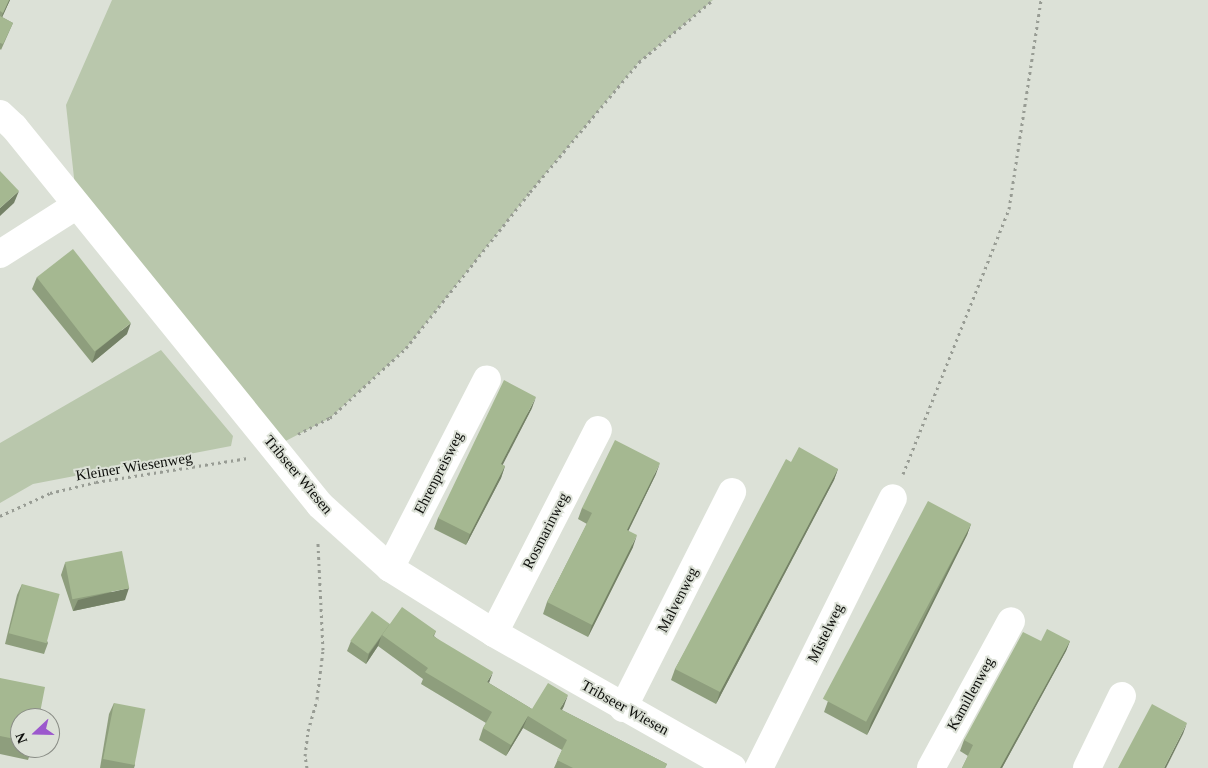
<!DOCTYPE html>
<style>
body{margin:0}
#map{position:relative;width:1208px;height:768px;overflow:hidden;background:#dce1d7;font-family:"Times New Roman",serif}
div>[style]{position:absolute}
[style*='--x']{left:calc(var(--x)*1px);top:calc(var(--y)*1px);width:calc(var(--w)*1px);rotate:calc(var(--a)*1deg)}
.green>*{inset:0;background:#b9c7ac}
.path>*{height:3px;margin-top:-1.5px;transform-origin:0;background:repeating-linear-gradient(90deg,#989c94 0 2.5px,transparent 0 6.5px)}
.street>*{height:28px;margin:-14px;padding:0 14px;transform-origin:14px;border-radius:14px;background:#fff}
.wall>*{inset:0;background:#8e9e7d}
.shaded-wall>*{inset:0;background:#748166}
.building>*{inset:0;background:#a5b891;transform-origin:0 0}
span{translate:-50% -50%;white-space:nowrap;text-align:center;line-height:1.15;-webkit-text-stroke:4px #dce1d7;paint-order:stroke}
.street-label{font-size:15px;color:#0c0d0a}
.north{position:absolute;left:10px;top:708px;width:50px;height:50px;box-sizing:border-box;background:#dce1d7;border:1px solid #898c85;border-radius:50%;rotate:249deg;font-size:14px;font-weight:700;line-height:20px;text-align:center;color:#0c0d0a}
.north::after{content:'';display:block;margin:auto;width:18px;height:22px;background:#9c58cd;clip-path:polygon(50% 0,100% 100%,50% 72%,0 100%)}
</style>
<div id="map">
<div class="green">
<div style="clip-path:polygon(112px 0,713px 0,639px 62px,530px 192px,406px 348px,330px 418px,274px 447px,77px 205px,66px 105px)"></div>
<div style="clip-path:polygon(161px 350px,233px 436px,231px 446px,33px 484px,0 503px,0 443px)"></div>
</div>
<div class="path">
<div style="--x:298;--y:434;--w:36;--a:-27"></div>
<div style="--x:330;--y:418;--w:103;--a:-42.6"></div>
<div style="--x:406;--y:348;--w:199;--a:-51.5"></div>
<div style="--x:530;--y:192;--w:170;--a:-50"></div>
<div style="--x:639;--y:62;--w:97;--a:-40"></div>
<div style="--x:903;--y:474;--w:285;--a:-68.2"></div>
<div style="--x:1009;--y:209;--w:211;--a:-81.3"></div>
<div style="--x:0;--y:516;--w:55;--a:-24.7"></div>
<div style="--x:50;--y:493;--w:47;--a:-13.4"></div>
<div style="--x:96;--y:482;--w:154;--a:-9"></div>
<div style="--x:307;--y:768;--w:12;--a:-99"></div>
<div style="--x:305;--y:756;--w:25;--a:-83"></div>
<div style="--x:308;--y:731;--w:33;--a:-74"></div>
<div style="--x:317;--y:699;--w:49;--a:-83"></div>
<div style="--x:323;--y:650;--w:108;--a:-92.7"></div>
</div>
<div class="street">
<div style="--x:0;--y:114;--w:19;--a:43"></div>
<div style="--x:14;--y:127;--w:486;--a:51"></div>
<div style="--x:320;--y:505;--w:94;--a:42"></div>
<div style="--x:390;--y:568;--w:123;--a:32"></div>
<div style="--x:494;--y:633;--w:274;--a:29.5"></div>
<div style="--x:0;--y:254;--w:91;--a:-32.5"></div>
<div style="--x:390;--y:568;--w:212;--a:-62.8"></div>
<div style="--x:494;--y:633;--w:228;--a:-62.9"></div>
<div style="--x:623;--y:708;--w:242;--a:-63.2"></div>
<div style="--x:759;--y:768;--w:301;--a:-63.6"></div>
<div style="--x:931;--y:768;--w:167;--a:-61.4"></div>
<div style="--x:1087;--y:768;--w:80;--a:-64.1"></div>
</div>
<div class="wall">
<div style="clip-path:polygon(0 0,10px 0,2px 17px,13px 23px,1px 50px,0 49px)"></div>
<div style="clip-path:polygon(37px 277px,127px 334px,92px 363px,32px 289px)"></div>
<div style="clip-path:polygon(532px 408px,502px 465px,505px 466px,501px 478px,466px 545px,434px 529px,438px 518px)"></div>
<div style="clip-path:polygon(791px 462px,838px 469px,834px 480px,716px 704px,671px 680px,675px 669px)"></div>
<div style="clip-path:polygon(656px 474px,628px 531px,633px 547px,588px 637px,543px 614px,547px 602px,587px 524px,578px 519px,582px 508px)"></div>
<div style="clip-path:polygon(971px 524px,967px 535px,867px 735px,824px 712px,828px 701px)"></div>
<div style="clip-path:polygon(65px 563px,125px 600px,73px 611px,61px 575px)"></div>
<div style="clip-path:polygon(22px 584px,48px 643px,44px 654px,5px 644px,17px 595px)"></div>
<div style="clip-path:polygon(390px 624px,436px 631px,434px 636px,489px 683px,532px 709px,564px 706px,562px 710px,667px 764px,665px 768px,554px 768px,562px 750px,523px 728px,506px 756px,479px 740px,483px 728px,486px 723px,421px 684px,423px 679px,378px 646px,366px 664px,347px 651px,351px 641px)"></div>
<div style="clip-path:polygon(1041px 641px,1070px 641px,1066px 651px,1002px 768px,962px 768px,968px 756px,960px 751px,964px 740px)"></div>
<div style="clip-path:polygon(0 678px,20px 718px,20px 748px,32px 748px,28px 760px,0 754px)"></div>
<div style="clip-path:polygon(114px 703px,135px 765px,134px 768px,100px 768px,109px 714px)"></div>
</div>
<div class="shaded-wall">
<div style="clip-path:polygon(9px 0,10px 0,0 22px,3px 13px)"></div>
<div style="clip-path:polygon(19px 191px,14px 203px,0 216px,0 208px)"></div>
<div style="clip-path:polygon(131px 323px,127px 334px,92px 363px,96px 351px)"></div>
<div style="clip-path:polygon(536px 397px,532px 408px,497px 476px,501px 464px)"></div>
<div style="clip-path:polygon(660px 463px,656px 474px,623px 542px,627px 530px)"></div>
<div style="clip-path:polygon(505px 466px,501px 478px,466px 545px,470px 534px)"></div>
<div style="clip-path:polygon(838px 469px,834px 480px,716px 704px,720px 692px)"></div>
<div style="clip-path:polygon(971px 524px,967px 535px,867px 735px,871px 723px)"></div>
<div style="clip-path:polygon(637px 535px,633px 547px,588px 637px,592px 625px)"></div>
<div style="clip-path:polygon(129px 588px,125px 600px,73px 611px,78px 600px)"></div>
<div style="clip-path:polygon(381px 637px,378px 646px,366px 664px,369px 654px)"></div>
<div style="clip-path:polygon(1070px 641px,1066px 651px,1002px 768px,1000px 768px)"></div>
<div style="clip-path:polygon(493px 672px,489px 683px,487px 682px)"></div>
<div style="clip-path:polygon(568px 695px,564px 706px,556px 720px,560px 709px)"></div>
<div style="clip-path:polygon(528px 716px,523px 728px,506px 756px,511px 745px)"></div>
<div style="clip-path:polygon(1187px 723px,1183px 734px,1166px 768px,1164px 768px)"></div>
</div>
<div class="building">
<div style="clip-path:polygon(0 0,9px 0,3px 13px,0 11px)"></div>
<div style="clip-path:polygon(0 16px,13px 23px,3px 44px,0 43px)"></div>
<div style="clip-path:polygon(0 171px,19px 191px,0 208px)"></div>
<div style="left:73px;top:249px;width:94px;height:46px;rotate:52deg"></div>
<div style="clip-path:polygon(504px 380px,536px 397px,501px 464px,505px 466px,470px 534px,438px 518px)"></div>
<div style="clip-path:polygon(615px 440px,660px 463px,627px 530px,637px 535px,592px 625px,547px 602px,592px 513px,582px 508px)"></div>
<div style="clip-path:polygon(799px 447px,838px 469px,720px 692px,675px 669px,786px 459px,791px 462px)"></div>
<div style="left:928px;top:501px;width:49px;height:224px;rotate:28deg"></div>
<div style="left:122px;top:551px;width:38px;height:58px;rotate:79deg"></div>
<div style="left:22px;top:584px;width:39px;height:51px;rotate:15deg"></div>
<div style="clip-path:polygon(402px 607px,436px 631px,433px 636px,493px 672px,487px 682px,532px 709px,548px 683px,568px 695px,560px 709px,667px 764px,665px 768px,573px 768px,557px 760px,567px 740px,528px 716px,511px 745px,483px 728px,492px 712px,425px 672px,428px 668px,382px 635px)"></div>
<div style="left:372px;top:611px;width:22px;height:37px;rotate:36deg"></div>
<div style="clip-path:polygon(1047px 629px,1070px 641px,1000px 768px,962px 768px,973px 745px,964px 740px,1023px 632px,1041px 641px)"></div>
<div style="clip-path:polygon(0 678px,45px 687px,39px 718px,20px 718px,20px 740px,0 736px)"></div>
<div style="left:114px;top:703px;width:32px;height:57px;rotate:11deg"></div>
<div style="clip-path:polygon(1152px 704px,1187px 723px,1164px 768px,1118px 768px)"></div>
</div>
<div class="street-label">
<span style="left:134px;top:467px;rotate:-9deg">Kleiner Wiesenweg</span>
<span style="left:439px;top:473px;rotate:-63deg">Ehrenpreisweg</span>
<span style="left:298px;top:475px;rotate:50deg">Tribseer Wiesen</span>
<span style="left:546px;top:531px;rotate:-63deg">Rosmarinweg</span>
<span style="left:678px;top:600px;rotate:-63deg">Malvenweg</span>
<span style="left:826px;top:633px;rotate:-64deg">Mistelweg</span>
<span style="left:971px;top:694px;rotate:-61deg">Kamillenweg</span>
<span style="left:625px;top:708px;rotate:29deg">Tribseer Wiesen</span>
</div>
<div class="north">N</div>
</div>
